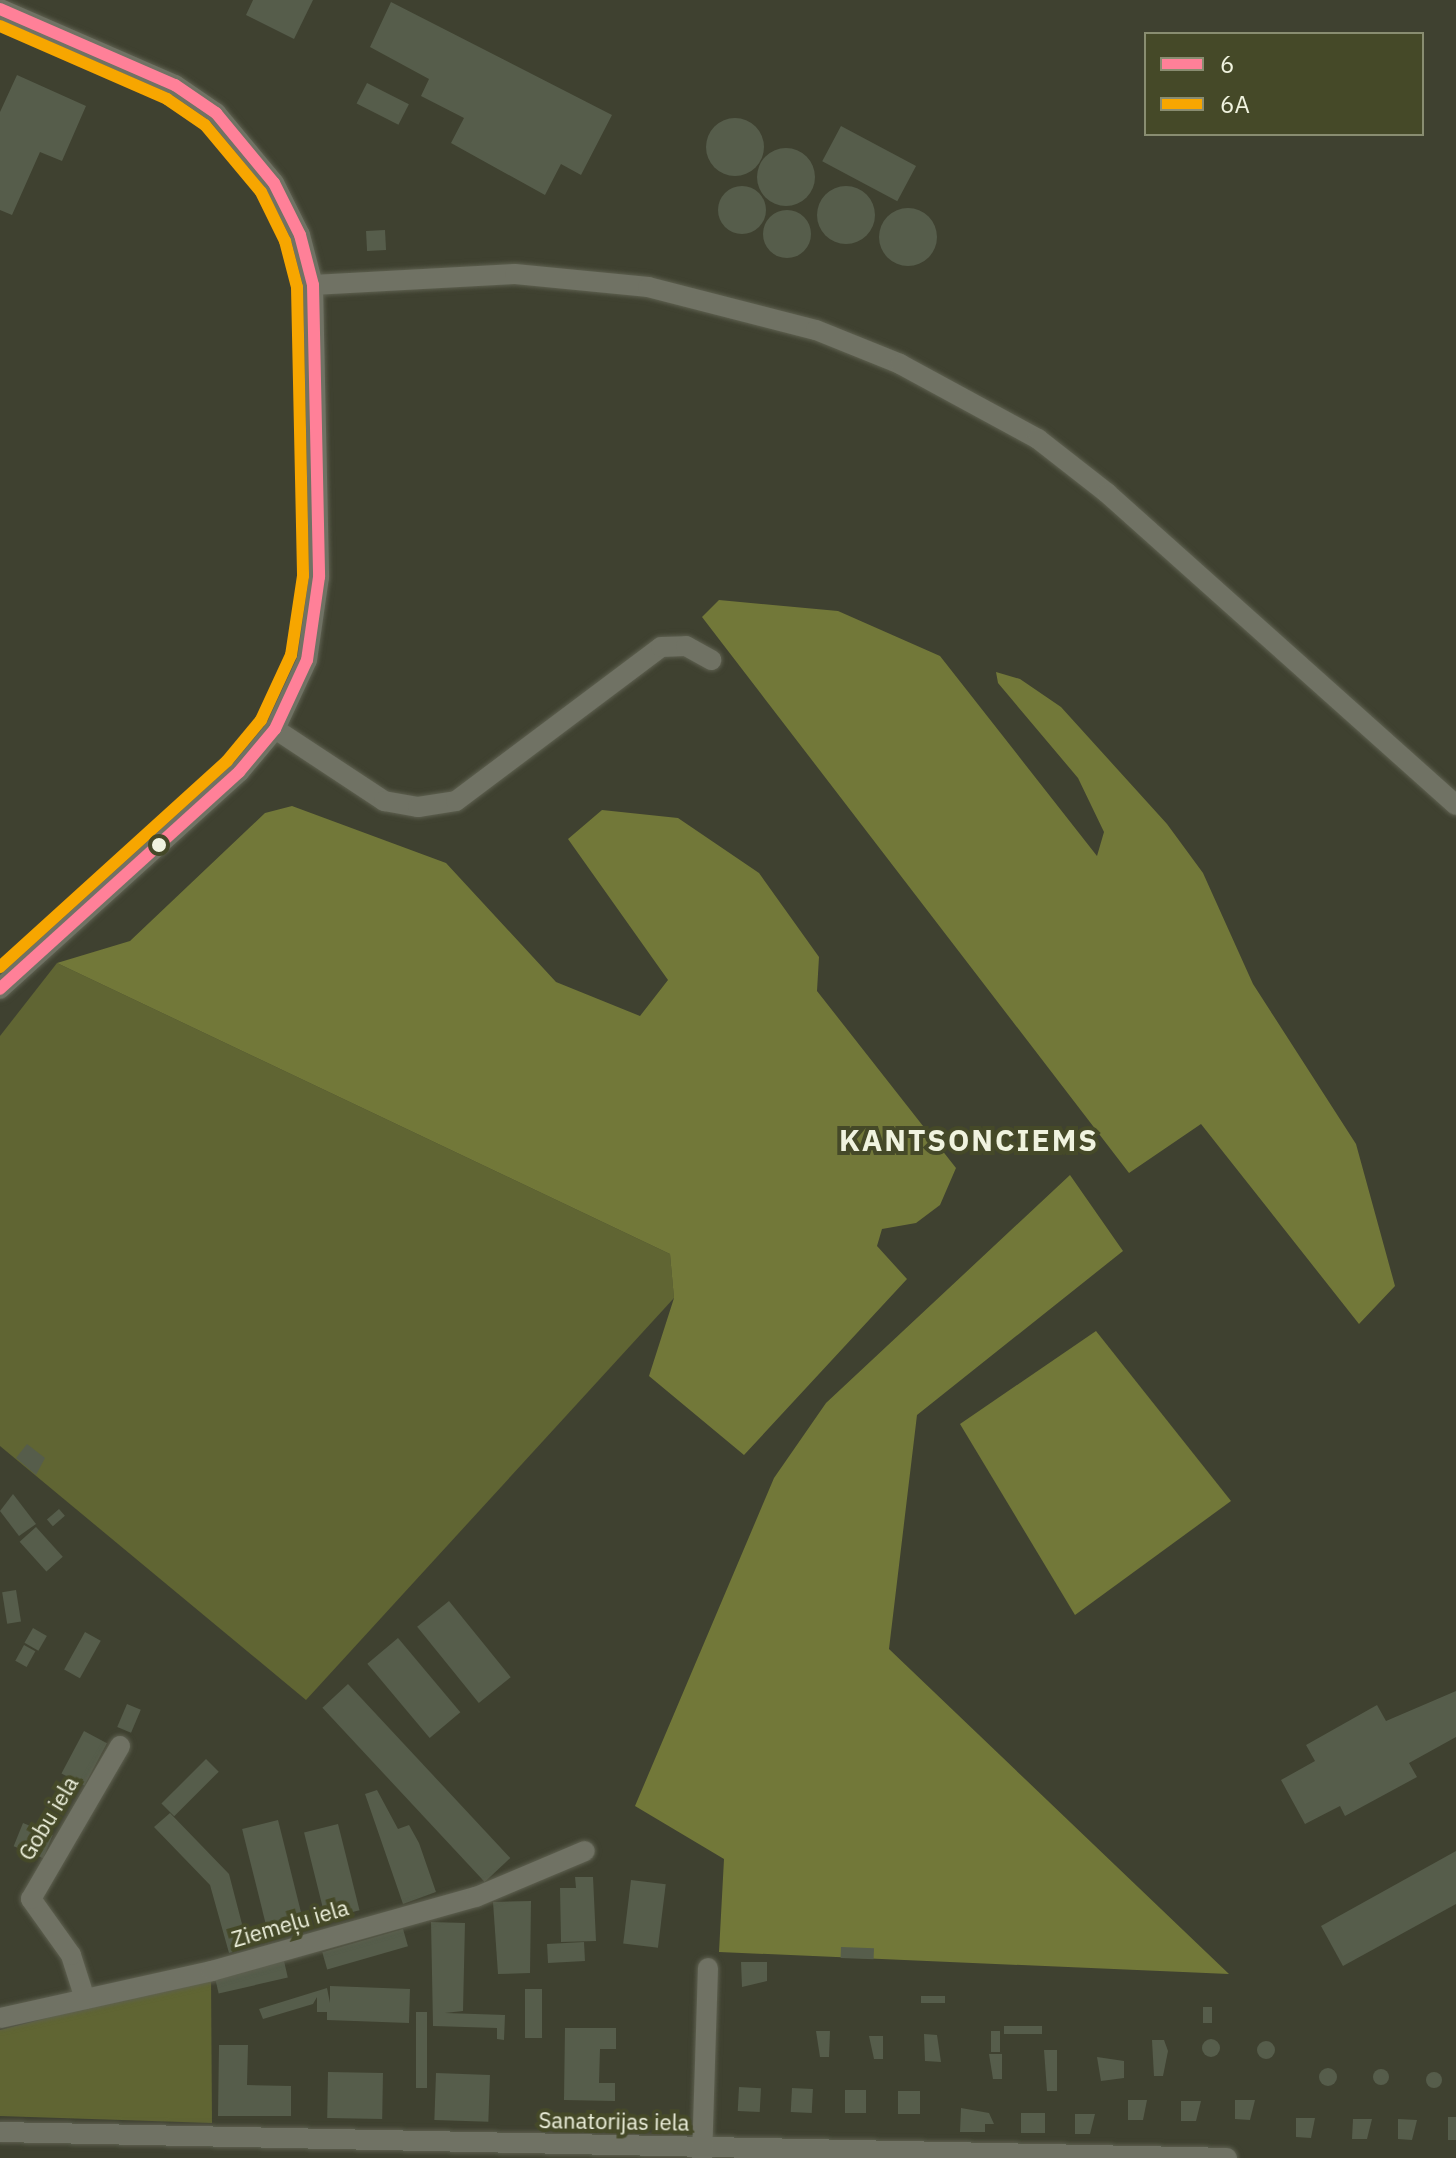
<!DOCTYPE html>
<meta charset="utf-8">
<style>
body{margin:0}
#map{position:relative;width:1456px;height:2158px;overflow:hidden;background:#3f4130;font-family:"IBM Plex Sans",sans-serif}
div>[style]{position:absolute}
[style*='--x']{left:calc(var(--x)*1px);top:calc(var(--y)*1px);width:calc(var(--w)*1px);rotate:calc(var(--a)*1deg)}
.green>*{inset:0;background:#606533}
.forest>*{inset:0;background:#727839}
.building>*{inset:0;background:#565d4b;transform-origin:0 0}
.round{border-radius:50%}
.roads{filter:drop-shadow(0 0 2px #5e6050) drop-shadow(0 0 2px #5e6050)}
.street>*{height:20px;margin:-10px;padding:0 10px;transform-origin:10px;border-radius:10px;background:#707264}
.bus-1>*{height:12px;margin:-6px;padding:0 6px;transform-origin:6px;border-radius:6px;background:#ff8098}
.bus-2>*{height:12px;margin:-6px;padding:0 6px;transform-origin:6px;border-radius:6px;background:#f7a600}
.dots>*{width:22px;height:22px;translate:-50% -50%;box-sizing:border-box;border:4px solid #454928;border-radius:50%}
span{translate:-50% -50%;white-space:nowrap;text-align:center;line-height:1.15;-webkit-text-stroke:8px #454928;paint-order:stroke}
.street-label{font-size:22px;color:#f0f3df}
.district-label{font-size:30px;color:#f0f3df;font-weight:700;letter-spacing:2px}
.legend{position:absolute;left:1144px;top:32px;width:280px;height:104px;box-sizing:border-box;background:#454928;border:2px solid #898d71;margin:0;padding:10px 14px;list-style:none;font-size:24px;color:#f0f3df}
.legend li{display:flex;align-items:center;gap:16px;height:40px}
.legend b{width:40px;border:2px solid #898d71}
</style>
<div id="map">
<div class="green">
<div style="clip-path:polygon(57px 963px,670px 1254px,674px 1298px,306px 1700px,0 1446px,0 1036px)"></div>
<div style="clip-path:polygon(211px 1976px,212px 2123px,0 2116px,0 2030px)"></div>
</div>
<div class="forest">
<div style="clip-path:polygon(719px 600px,838px 611px,940px 656px,1097px 856px,1104px 832px,1078px 778px,998px 683px,996px 672px,1020px 679px,1061px 707px,1167px 824px,1203px 873px,1253px 984px,1356px 1144px,1395px 1286px,1359px 1324px,1201px 1124px,1129px 1173px,702px 617px)"></div>
<div style="clip-path:polygon(292px 806px,446px 863px,556px 982px,640px 1016px,668px 980px,568px 839px,602px 810px,678px 818px,759px 873px,819px 957px,817px 991px,956px 1168px,940px 1205px,916px 1223px,882px 1229px,877px 1246px,907px 1279px,744px 1455px,649px 1376px,674px 1298px,670px 1254px,57px 963px,130px 941px,265px 813px)"></div>
<div style="clip-path:polygon(1070px 1175px,1123px 1251px,917px 1415px,889px 1649px,1229px 1974px,719px 1952px,724px 1859px,635px 1806px,774px 1478px,826px 1403px)"></div>
<div style="clip-path:polygon(1096px 1331px,1231px 1501px,1075px 1615px,960px 1424px)"></div>
</div>
<div class="building">
<div style="clip-path:polygon(253px 0,313px 0,294px 39px,246px 15px)"></div>
<div style="clip-path:polygon(391px 2px,612px 115px,581px 175px,561px 164px,545px 195px,451px 143px,464px 118px,421px 96px,429px 79px,370px 47px)"></div>
<div style="clip-path:polygon(17px 75px,86px 106px,62px 161px,40px 152px,12px 215px,0 210px,0 112px)"></div>
<div style="left:367px;top:83px;width:47px;height:23px;rotate:27deg"></div>
<div class="round" style="left:706px;top:118px;width:58px;height:58px"></div>
<div style="left:841px;top:126px;width:85px;height:40px;rotate:28deg"></div>
<div class="round" style="left:757px;top:148px;width:58px;height:58px"></div>
<div class="round" style="left:718px;top:186px;width:48px;height:48px"></div>
<div class="round" style="left:817px;top:186px;width:58px;height:58px"></div>
<div class="round" style="left:879px;top:208px;width:58px;height:58px"></div>
<div class="round" style="left:763px;top:210px;width:48px;height:48px"></div>
<div style="left:385px;top:230px;width:20px;height:19px;rotate:87deg"></div>
<div style="clip-path:polygon(27px 1444px,45px 1458px,36px 1475px,16px 1458px)"></div>
<div style="clip-path:polygon(13px 1494px,36px 1524px,19px 1536px,0 1511px)"></div>
<div style="left:59px;top:1509px;width:9px;height:16px;rotate:49deg"></div>
<div style="left:36px;top:1527px;width:40px;height:22px;rotate:48deg"></div>
<div style="left:16px;top:1590px;width:32px;height:14px;rotate:81deg"></div>
<div style="left:449px;top:1601px;width:98px;height:41px;rotate:51deg"></div>
<div style="left:33px;top:1628px;width:16px;height:17px;rotate:30deg"></div>
<div style="left:85px;top:1632px;width:18px;height:43px;rotate:29deg"></div>
<div style="left:398px;top:1638px;width:97px;height:40px;rotate:50deg"></div>
<div style="left:24px;top:1645px;width:13px;height:18px;rotate:29deg"></div>
<div style="left:348px;top:1684px;width:238px;height:35px;rotate:47deg"></div>
<div style="clip-path:polygon(1456px 1691px,1456px 1737px,1409px 1763px,1417px 1777px,1345px 1816px,1340px 1806px,1305px 1824px,1281px 1780px,1315px 1761px,1306px 1745px,1377px 1705px,1386px 1721px)"></div>
<div style="left:127px;top:1704px;width:15px;height:25px;rotate:23deg"></div>
<div style="left:84px;top:1731px;width:26px;height:48px;rotate:28deg"></div>
<div style="left:206px;top:1759px;width:18px;height:63px;rotate:45deg"></div>
<div style="clip-path:polygon(377px 1790px,398px 1829px,409px 1825px,419px 1843px,436px 1892px,403px 1904px,365px 1794px)"></div>
<div style="clip-path:polygon(170px 1813px,229px 1874px,248px 1947px,229px 1953px,210px 1885px,154px 1827px)"></div>
<div style="left:278px;top:1820px;width:102px;height:37px;rotate:76deg"></div>
<div style="left:23px;top:1823px;width:32px;height:25px;rotate:22deg"></div>
<div style="left:338px;top:1824px;width:89px;height:35px;rotate:76deg"></div>
<div style="clip-path:polygon(1456px 1851px,1456px 1904px,1343px 1966px,1321px 1926px)"></div>
<div style="clip-path:polygon(575px 1877px,593px 1877px,596px 1941px,561px 1942px,560px 1888px,576px 1888px)"></div>
<div style="left:631px;top:1880px;width:35px;height:64px;rotate:7deg"></div>
<div style="clip-path:polygon(531px 1901px,530px 1973px,498px 1974px,493px 1902px)"></div>
<div style="clip-path:polygon(431px 1922px,465px 1923px,463px 2011px,445px 2013px,505px 2015px,504px 2040px,497px 2039px,497px 2028px,433px 2026px)"></div>
<div style="left:403px;top:1929px;width:18px;height:84px;rotate:74deg"></div>
<div style="left:584px;top:1942px;width:19px;height:37px;rotate:87deg"></div>
<div style="left:841px;top:1947px;width:33px;height:11px;rotate:2deg"></div>
<div style="left:284px;top:1961px;width:17px;height:71px;rotate:77deg"></div>
<div style="clip-path:polygon(741px 1962px,767px 1962px,767px 1981px,742px 1987px)"></div>
<div style="clip-path:polygon(330px 1986px,410px 1989px,409px 2023px,327px 2020px,327px 2012px,317px 2012px,317px 1997px,313px 2004px,263px 2019px,259px 2009px,327px 1988px,330px 2003px)"></div>
<div style="left:525px;top:1989px;width:17px;height:49px"></div>
<div style="left:945px;top:1996px;width:7px;height:24px;rotate:90deg"></div>
<div style="left:1203px;top:2007px;width:9px;height:16px"></div>
<div style="left:416px;top:2012px;width:11px;height:76px"></div>
<div style="left:1004px;top:2026px;width:38px;height:8px"></div>
<div style="clip-path:polygon(565px 2028px,616px 2028px,616px 2049px,600px 2049px,599px 2083px,615px 2083px,615px 2101px,564px 2100px)"></div>
<div style="clip-path:polygon(816px 2031px,830px 2031px,829px 2057px,820px 2057px)"></div>
<div style="left:991px;top:2031px;width:9px;height:21px"></div>
<div style="clip-path:polygon(924px 2034px,937px 2035px,941px 2062px,925px 2061px)"></div>
<div style="clip-path:polygon(869px 2036px,883px 2036px,883px 2059px,874px 2059px)"></div>
<div class="round" style="left:1202px;top:2039px;width:18px;height:18px"></div>
<div style="clip-path:polygon(1152px 2040px,1164px 2040px,1168px 2051px,1163px 2076px,1154px 2076px)"></div>
<div class="round" style="left:1257px;top:2041px;width:18px;height:18px"></div>
<div style="clip-path:polygon(219px 2045px,248px 2045px,247px 2085px,291px 2086px,291px 2116px,218px 2116px)"></div>
<div style="clip-path:polygon(1044px 2050px,1057px 2050px,1057px 2091px,1047px 2091px)"></div>
<div style="clip-path:polygon(989px 2054px,1002px 2054px,1002px 2079px,993px 2079px)"></div>
<div style="clip-path:polygon(1097px 2057px,1124px 2061px,1124px 2078px,1101px 2081px)"></div>
<div class="round" style="left:1319px;top:2068px;width:18px;height:18px"></div>
<div class="round" style="left:1373px;top:2069px;width:16px;height:16px"></div>
<div class="round" style="left:1426px;top:2072px;width:16px;height:16px"></div>
<div style="left:328px;top:2072px;width:55px;height:46px;rotate:1deg"></div>
<div style="left:436px;top:2073px;width:54px;height:47px;rotate:2deg"></div>
<div style="left:739px;top:2087px;width:22px;height:24px;rotate:3deg"></div>
<div style="left:792px;top:2088px;width:21px;height:24px;rotate:3deg"></div>
<div style="left:845px;top:2090px;width:21px;height:23px"></div>
<div style="left:898px;top:2091px;width:22px;height:23px"></div>
<div style="clip-path:polygon(1128px 2100px,1147px 2100px,1143px 2120px,1128px 2120px)"></div>
<div style="clip-path:polygon(1235px 2100px,1255px 2100px,1250px 2120px,1235px 2119px)"></div>
<div style="clip-path:polygon(1181px 2101px,1201px 2101px,1196px 2121px,1181px 2121px)"></div>
<div style="clip-path:polygon(961px 2108px,989px 2113px,994px 2124px,985px 2124px,985px 2132px,960px 2132px)"></div>
<div style="left:1021px;top:2113px;width:24px;height:20px"></div>
<div style="clip-path:polygon(1075px 2114px,1095px 2114px,1090px 2134px,1075px 2134px)"></div>
<div style="left:1448px;top:2117px;width:8px;height:23px"></div>
<div style="clip-path:polygon(1296px 2118px,1315px 2118px,1311px 2138px,1296px 2137px)"></div>
<div style="clip-path:polygon(1353px 2119px,1372px 2119px,1367px 2139px,1352px 2139px)"></div>
<div style="clip-path:polygon(1398px 2119px,1417px 2120px,1412px 2140px,1398px 2139px)"></div>
</div>
<div class="roads">
<div class="street">
<div style="--x:0;--y:9;--w:191;--a:23.5"></div>
<div style="--x:175;--y:85;--w:50;--a:34.3"></div>
<div style="--x:216;--y:113;--w:91;--a:50.4"></div>
<div style="--x:274;--y:183;--w:58;--a:63.4"></div>
<div style="--x:300;--y:235;--w:52;--a:75.4"></div>
<div style="--x:313;--y:285;--w:292;--a:88.8"></div>
<div style="--x:319;--y:577;--w:84;--a:98.2"></div>
<div style="--x:307;--y:660;--w:76;--a:114.9"></div>
<div style="--x:275;--y:729;--w:56;--a:129.9"></div>
<div style="--x:239;--y:772;--w:323;--a:137.8"></div>
<div style="--x:313;--y:285;--w:202;--a:-3.1"></div>
<div style="--x:515;--y:274;--w:134;--a:5.6"></div>
<div style="--x:648;--y:287;--w:173;--a:14.4"></div>
<div style="--x:816;--y:330;--w:91;--a:22"></div>
<div style="--x:900;--y:364;--w:157;--a:28.5"></div>
<div style="--x:1038;--y:439;--w:88;--a:38"></div>
<div style="--x:1107;--y:493;--w:468;--a:41.8"></div>
<div style="--x:275;--y:729;--w:131;--a:33.4"></div>
<div style="--x:384;--y:801;--w:35;--a:10"></div>
<div style="--x:418;--y:807;--w:38;--a:-9"></div>
<div style="--x:456;--y:801;--w:256;--a:-36.9"></div>
<div style="--x:661;--y:647;--w:25;--a:-2"></div>
<div style="--x:686;--y:646;--w:29;--a:29"></div>
<div style="--x:85;--y:1999;--w:46;--a:-107.7"></div>
<div style="--x:71;--y:1955;--w:69;--a:-125.5"></div>
<div style="--x:31;--y:1899;--w:177;--a:-59.8"></div>
<div style="--x:0;--y:2018;--w:217;--a:-12.5"></div>
<div style="--x:212;--y:1971;--w:274;--a:-15.7"></div>
<div style="--x:476;--y:1897;--w:118;--a:-22.9"></div>
<div style="--x:0;--y:2132;--w:1227;--a:1.21"></div>
<div style="--x:702;--y:2158;--w:190;--a:-88.2"></div>
</div>
</div>
<div class="bus-1">
<div style="--x:0;--y:9;--w:191;--a:23.5"></div>
<div style="--x:175;--y:85;--w:50;--a:34.3"></div>
<div style="--x:216;--y:113;--w:91;--a:50.4"></div>
<div style="--x:274;--y:183;--w:58;--a:63.4"></div>
<div style="--x:300;--y:235;--w:52;--a:75.4"></div>
<div style="--x:313;--y:285;--w:292;--a:88.8"></div>
<div style="--x:319;--y:577;--w:84;--a:98.2"></div>
<div style="--x:307;--y:660;--w:76;--a:114.9"></div>
<div style="--x:275;--y:729;--w:56;--a:129.9"></div>
<div style="--x:239;--y:772;--w:323;--a:137.8"></div>
</div>
<div class="bus-2">
<div style="--x:0;--y:26;--w:182;--a:23.6"></div>
<div style="--x:167;--y:99;--w:46;--a:34.4"></div>
<div style="--x:205;--y:125;--w:87;--a:50.1"></div>
<div style="--x:261;--y:192;--w:55;--a:63.9"></div>
<div style="--x:285;--y:241;--w:48;--a:75.4"></div>
<div style="--x:297;--y:287;--w:289;--a:88.8"></div>
<div style="--x:303;--y:576;--w:80;--a:98.6"></div>
<div style="--x:291;--y:655;--w:72;--a:114.8"></div>
<div style="--x:261;--y:720;--w:53;--a:129.7"></div>
<div style="--x:227;--y:761;--w:307;--a:137.8"></div>
</div>
<div class="dots">
<div style="left:159px;top:845px;background:#f0f3df"></div>
</div>
<div class="street-label">
<span style="left:48px;top:1818px;rotate:-59deg">Gobu iela</span>
<span style="left:290px;top:1923px;rotate:-16deg">Ziemeļu iela</span>
<span style="left:614px;top:2121px;rotate:1deg">Sanatorijas iela</span>
</div>
<div class="district-label">
<span style="left:969px;top:1140px">KANTSONCIEMS</span>
</div>
<ul class="legend">
<li><b style="height:10px;background:#ff8098"></b>6</li>
<li><b style="height:10px;background:#f7a600"></b>6A</li>
</ul>
</div>
